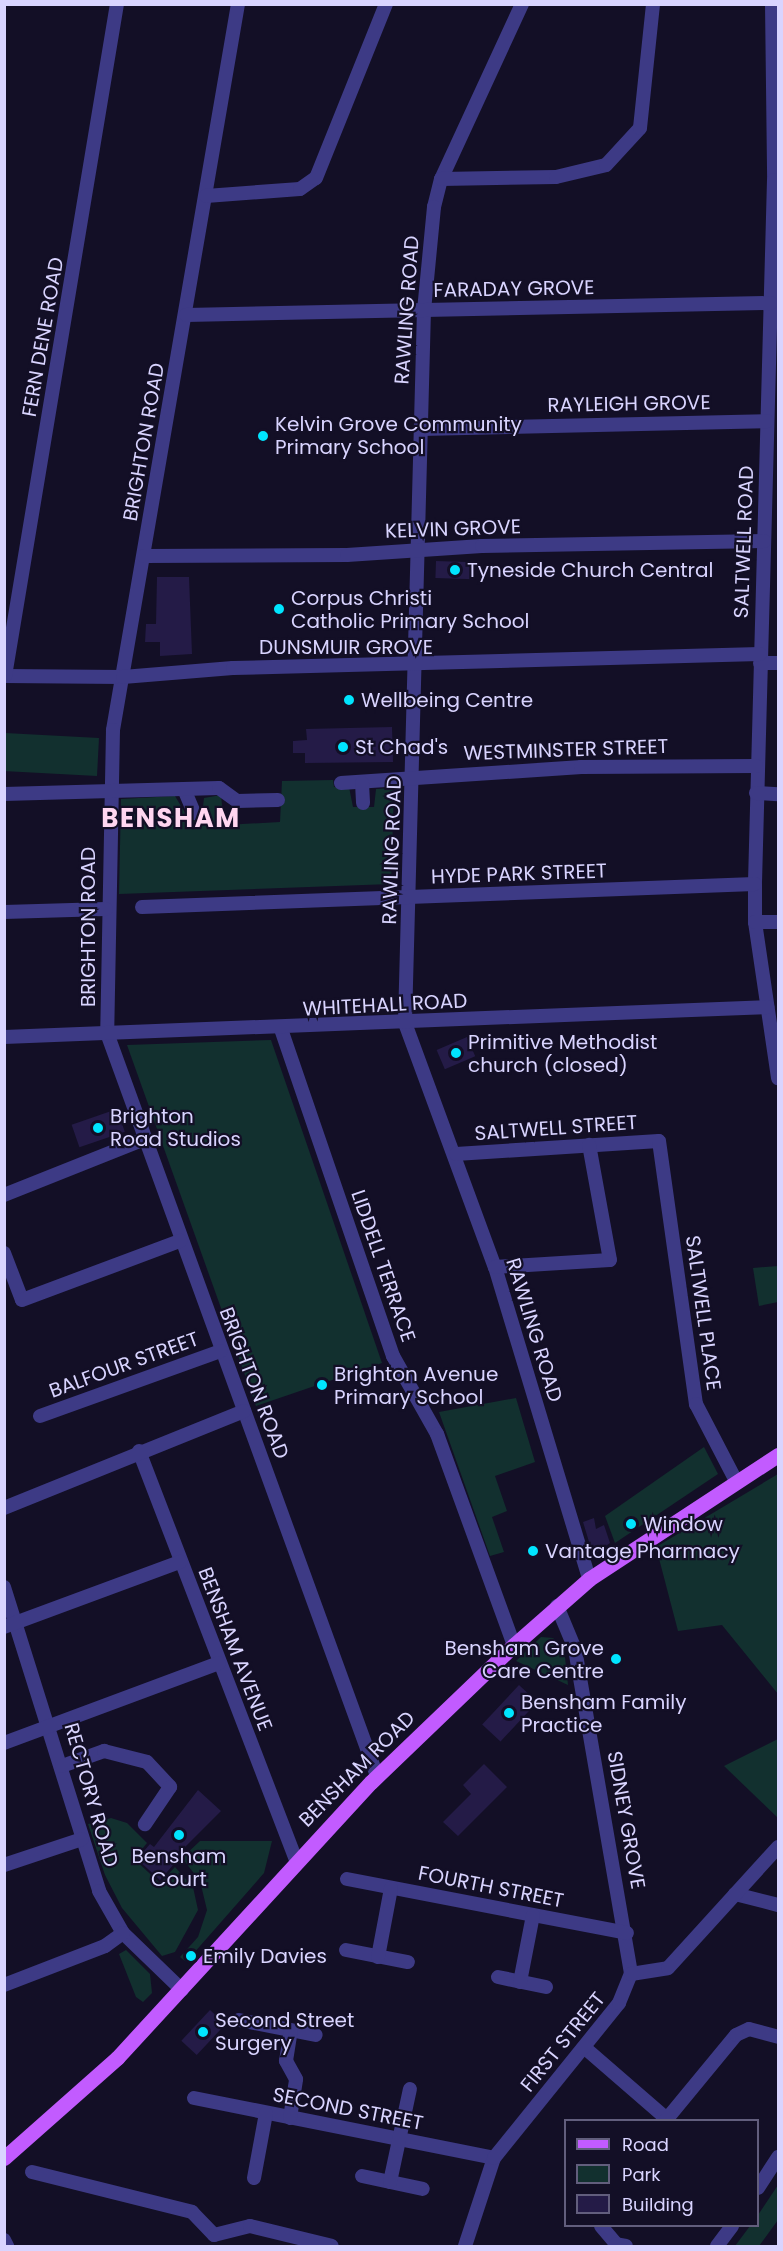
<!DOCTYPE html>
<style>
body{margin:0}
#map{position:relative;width:783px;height:2251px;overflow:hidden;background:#130f26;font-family:Poppins,sans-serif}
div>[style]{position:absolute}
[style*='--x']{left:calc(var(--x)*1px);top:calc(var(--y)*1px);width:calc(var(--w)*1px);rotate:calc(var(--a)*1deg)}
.green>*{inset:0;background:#12302f;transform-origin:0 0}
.building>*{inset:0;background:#241b47;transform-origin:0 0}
.minor>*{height:14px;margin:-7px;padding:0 7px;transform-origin:7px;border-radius:7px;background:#3d3a85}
.major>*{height:15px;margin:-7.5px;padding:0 7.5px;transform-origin:7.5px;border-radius:7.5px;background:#c25bff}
.dots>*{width:16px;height:16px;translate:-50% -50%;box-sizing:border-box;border:3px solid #130f26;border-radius:50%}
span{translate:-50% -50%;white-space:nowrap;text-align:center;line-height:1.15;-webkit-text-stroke:4.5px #130f26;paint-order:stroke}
.street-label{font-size:20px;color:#d9d4ff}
.poi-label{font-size:20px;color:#d9d4ff}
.left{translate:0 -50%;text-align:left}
.right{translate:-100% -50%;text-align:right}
.district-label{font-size:26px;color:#ffd6f0;font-weight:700;letter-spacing:1.5px}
.frame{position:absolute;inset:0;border:6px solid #d9d4ff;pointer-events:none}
.legend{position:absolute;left:564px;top:2119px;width:195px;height:108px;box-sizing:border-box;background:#130f26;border:2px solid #625e7d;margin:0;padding:8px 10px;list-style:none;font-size:18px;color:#d9d4ff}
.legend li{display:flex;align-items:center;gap:12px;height:30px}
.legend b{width:30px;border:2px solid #625e7d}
</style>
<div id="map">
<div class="green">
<div style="left:99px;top:738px;width:38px;height:94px;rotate:93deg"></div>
<div style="clip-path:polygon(333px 780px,334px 787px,349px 787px,353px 807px,374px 807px,376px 789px,394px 788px,391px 884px,119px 894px,121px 799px,175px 796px,190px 821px,202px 815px,204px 798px,221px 795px,224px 825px,280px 822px,282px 781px)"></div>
<div style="clip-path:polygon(271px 1040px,382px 1363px,256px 1406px,127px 1045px)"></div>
<div style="clip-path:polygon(778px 1266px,778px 1302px,759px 1306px,753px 1268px)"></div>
<div style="clip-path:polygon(516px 1398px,535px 1462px,495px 1476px,507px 1511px,492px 1517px,504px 1552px,490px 1556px,439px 1412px)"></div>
<div style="clip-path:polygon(704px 1447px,718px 1474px,615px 1543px,605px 1516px)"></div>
<div style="clip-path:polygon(778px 1474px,778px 1694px,722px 1625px,678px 1631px,656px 1547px)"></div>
<div style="clip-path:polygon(541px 1637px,553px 1638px,564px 1648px,568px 1685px,516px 1661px)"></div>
<div style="clip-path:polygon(778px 1739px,778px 1818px,724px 1766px)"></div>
<div style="clip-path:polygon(111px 1818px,127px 1823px,147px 1843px,134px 1859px,160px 1883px,175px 1867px,193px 1887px,198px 1910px,175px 1952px,162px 1956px,122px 1908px,105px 1875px,88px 1824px)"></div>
<div style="clip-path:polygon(200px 1841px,272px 1841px,264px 1873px,186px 1962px,180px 1957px,198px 1937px,207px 1910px,200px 1881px,182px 1858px)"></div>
<div style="clip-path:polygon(126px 1950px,150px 1974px,152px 1993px,143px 2002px,136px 1997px,119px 1954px)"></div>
<div style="clip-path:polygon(778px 2185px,778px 2220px,759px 2246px,735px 2246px,750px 2226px,758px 2226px,758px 2215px)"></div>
</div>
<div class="building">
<div style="left:436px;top:561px;width:38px;height:17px;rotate:2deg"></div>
<div style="clip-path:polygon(157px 577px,189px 577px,192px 654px,160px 656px,160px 642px,145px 642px,146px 624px,156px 624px)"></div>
<div style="clip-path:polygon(392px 727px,393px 762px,305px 763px,305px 753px,293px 753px,293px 741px,307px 740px,306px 729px)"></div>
<div style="left:467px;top:1037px;width:21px;height:33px;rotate:67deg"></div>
<div style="left:117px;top:1109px;width:24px;height:48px;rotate:71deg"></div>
<div style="clip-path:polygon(594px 1518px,596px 1529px,604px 1525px,610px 1543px,593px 1555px,583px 1522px)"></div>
<div style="left:519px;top:1685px;width:25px;height:54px;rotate:43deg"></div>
<div style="clip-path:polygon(484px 1764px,507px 1787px,458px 1836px,443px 1822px,471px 1794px,463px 1785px)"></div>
<div style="clip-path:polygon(198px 1790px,221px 1811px,171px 1861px,174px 1864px,160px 1880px,137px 1859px,150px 1844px,154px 1847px)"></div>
<div style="left:210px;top:2010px;width:21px;height:42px;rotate:43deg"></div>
</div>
<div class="minor">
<div style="--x:238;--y:4;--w:737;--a:99.77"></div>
<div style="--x:113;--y:730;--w:303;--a:91.1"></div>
<div style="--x:107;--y:1033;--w:791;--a:70.03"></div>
<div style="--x:522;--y:4;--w:193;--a:114.8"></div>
<div style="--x:441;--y:179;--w:29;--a:104"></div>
<div style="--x:434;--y:207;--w:103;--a:95.5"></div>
<div style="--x:424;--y:310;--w:713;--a:91.53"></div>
<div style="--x:405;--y:1023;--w:260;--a:69.8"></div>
<div style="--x:495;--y:1267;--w:326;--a:73.2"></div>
<div style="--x:772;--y:4;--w:176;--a:89.3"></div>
<div style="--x:774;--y:180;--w:704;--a:91.55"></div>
<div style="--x:755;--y:884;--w:38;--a:90"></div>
<div style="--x:755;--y:922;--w:158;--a:81.6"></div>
<div style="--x:441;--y:179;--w:115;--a:-1"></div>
<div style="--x:556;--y:177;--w:51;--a:-13.5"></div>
<div style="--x:606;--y:165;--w:50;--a:-47.4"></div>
<div style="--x:640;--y:128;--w:125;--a:-84"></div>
<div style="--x:206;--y:196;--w:94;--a:-4.3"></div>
<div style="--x:300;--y:189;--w:19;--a:-35"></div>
<div style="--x:316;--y:178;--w:188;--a:-68.1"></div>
<div style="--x:186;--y:315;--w:585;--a:-1.18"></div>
<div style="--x:421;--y:429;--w:346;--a:-1.3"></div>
<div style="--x:144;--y:556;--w:203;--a:-0.3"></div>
<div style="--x:347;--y:555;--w:135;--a:-3.8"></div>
<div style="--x:482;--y:546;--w:282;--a:-1"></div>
<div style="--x:760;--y:663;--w:18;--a:0"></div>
<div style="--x:4;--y:676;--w:119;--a:0.5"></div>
<div style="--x:123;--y:677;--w:110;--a:-4.7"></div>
<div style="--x:233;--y:668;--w:527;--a:-1.52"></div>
<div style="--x:5;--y:676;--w:681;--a:-80.54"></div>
<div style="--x:341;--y:783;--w:241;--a:-3.8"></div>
<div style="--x:581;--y:767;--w:175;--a:-0.3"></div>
<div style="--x:362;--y:783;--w:20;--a:87"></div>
<div style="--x:184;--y:789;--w:26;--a:67"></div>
<div style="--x:756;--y:793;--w:22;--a:3"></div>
<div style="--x:4;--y:794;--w:215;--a:-1.6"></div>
<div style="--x:219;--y:788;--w:22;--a:36"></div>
<div style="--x:237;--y:801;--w:41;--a:-1.4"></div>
<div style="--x:142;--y:907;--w:613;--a:-2.15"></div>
<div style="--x:4;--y:912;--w:102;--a:-1.7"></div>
<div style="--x:755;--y:922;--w:23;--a:0"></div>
<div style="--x:281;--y:1029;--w:346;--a:71.1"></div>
<div style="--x:393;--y:1356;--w:90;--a:60.6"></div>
<div style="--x:437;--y:1434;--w:225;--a:70"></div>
<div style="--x:4;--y:1037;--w:764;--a:-2.25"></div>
<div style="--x:456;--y:1154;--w:203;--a:-3.7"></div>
<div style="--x:659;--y:1141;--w:266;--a:82"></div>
<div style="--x:696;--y:1404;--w:87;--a:62.5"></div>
<div style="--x:4;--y:1195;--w:152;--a:-21.7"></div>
<div style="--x:4;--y:1253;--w:50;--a:69"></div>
<div style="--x:22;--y:1300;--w:169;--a:-20.5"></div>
<div style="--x:495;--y:1267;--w:115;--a:-3.5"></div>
<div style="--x:610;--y:1260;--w:117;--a:-100.3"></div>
<div style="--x:40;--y:1416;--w:192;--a:-19.8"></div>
<div style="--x:139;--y:1451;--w:439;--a:69"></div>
<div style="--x:4;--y:1508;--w:259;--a:-22"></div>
<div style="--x:4;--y:1587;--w:318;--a:72.6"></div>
<div style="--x:99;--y:1891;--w:48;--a:60.3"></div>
<div style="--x:123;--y:1933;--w:82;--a:44"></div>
<div style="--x:557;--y:1606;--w:47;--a:67.3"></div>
<div style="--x:575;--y:1649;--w:330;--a:80.2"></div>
<div style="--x:4;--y:1627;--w:188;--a:-20.3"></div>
<div style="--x:4;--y:1743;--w:229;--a:-20.4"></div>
<div style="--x:62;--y:1766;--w:45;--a:-19.7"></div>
<div style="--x:104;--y:1751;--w:44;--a:14.3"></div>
<div style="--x:147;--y:1762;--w:34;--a:47"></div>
<div style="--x:170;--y:1787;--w:45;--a:124"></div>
<div style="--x:4;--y:1865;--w:82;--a:-18.4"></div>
<div style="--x:347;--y:1879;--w:285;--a:10.9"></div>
<div style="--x:735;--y:1894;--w:44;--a:14.3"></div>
<div style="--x:346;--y:1950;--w:63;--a:11"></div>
<div style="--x:378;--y:1957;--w:70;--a:-79.3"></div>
<div style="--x:498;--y:1977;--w:49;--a:11.8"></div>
<div style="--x:520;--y:1982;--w:68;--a:-79"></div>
<div style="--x:4;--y:1985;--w:108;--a:-21.1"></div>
<div style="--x:105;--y:1946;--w:22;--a:-36"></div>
<div style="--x:239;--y:2020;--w:78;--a:11"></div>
<div style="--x:585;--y:2048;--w:108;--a:40.9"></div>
<div style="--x:194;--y:2098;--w:306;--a:11.3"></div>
<div style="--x:290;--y:2118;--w:39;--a:-81"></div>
<div style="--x:296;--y:2079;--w:21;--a:-119"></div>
<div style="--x:286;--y:2061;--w:31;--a:-81"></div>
<div style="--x:666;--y:2120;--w:110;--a:-50.5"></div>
<div style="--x:736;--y:2035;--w:14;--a:-25"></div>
<div style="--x:749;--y:2029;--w:30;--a:15"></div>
<div style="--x:32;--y:2172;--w:165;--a:14"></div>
<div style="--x:192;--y:2212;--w:32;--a:46"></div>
<div style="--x:214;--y:2235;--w:37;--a:-14"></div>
<div style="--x:250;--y:2226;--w:84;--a:13.7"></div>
<div style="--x:362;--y:2176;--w:62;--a:12"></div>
<div style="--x:254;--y:2178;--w:66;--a:-79.5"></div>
<div style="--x:390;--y:2182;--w:95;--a:-77.9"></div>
<div style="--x:758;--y:2188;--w:37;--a:-57"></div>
<div style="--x:601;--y:2226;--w:23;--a:50"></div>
<div style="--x:616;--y:2244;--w:10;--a:11"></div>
<div style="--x:4;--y:2240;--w:7;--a:63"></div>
<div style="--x:465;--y:2246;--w:93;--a:-71.8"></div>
<div style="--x:494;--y:2158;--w:199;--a:-51.1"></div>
<div style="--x:619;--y:2003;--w:31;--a:-68"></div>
<div style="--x:631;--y:1974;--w:37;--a:-9"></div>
<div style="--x:668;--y:1968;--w:164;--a:-47.7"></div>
<div style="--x:717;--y:2246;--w:25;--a:-53"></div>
</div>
<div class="major">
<div style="--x:4;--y:2158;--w:151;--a:-41.5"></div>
<div style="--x:117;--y:2058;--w:375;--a:-47.4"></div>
<div style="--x:371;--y:1782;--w:198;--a:-43.8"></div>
<div style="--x:514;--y:1645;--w:100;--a:-41.3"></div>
<div style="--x:589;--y:1579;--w:226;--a:-33.3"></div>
</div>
<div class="dots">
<div style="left:263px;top:436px;background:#00e5ff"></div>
<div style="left:455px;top:570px;background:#00e5ff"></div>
<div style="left:279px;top:609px;background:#00e5ff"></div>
<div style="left:349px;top:700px;background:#00e5ff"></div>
<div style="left:343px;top:747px;background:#00e5ff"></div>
<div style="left:456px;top:1053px;background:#00e5ff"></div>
<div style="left:98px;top:1128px;background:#00e5ff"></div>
<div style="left:322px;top:1385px;background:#00e5ff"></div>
<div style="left:631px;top:1524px;background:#00e5ff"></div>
<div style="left:533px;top:1551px;background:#00e5ff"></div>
<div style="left:616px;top:1659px;background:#00e5ff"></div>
<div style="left:509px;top:1713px;background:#00e5ff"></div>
<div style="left:179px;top:1835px;background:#00e5ff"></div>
<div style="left:191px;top:1956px;background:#00e5ff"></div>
<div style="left:203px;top:2032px;background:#00e5ff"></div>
</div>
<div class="street-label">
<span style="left:514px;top:289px;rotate:-1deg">FARADAY GROVE</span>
<span style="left:407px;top:310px;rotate:-86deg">RAWLING ROAD</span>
<span style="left:43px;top:337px;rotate:-80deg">FERN DENE ROAD</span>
<span style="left:629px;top:404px;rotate:-1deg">RAYLEIGH GROVE</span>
<span style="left:144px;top:442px;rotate:-80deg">BRIGHTON ROAD</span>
<span style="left:453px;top:529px;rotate:-2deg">KELVIN GROVE</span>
<span style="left:744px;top:542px;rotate:-88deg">SALTWELL ROAD</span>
<span style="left:346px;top:647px">DUNSMUIR GROVE</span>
<span style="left:566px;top:750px;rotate:-2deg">WESTMINSTER STREET</span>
<span style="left:392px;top:850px;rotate:-88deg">RAWLING ROAD</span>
<span style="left:519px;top:874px;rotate:-2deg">HYDE PARK STREET</span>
<span style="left:88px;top:927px;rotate:-90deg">BRIGHTON ROAD</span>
<span style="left:385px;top:1005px;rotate:-3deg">WHITEHALL ROAD</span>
<span style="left:556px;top:1128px;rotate:-4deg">SALTWELL STREET</span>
<span style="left:383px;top:1266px;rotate:71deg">LIDDELL TERRACE</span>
<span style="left:703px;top:1313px;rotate:82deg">SALTWELL PLACE</span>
<span style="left:534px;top:1330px;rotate:73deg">RAWLING ROAD</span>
<span style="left:124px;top:1365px;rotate:-20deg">BALFOUR STREET</span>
<span style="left:254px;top:1383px;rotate:69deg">BRIGHTON ROAD</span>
<span style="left:235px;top:1649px;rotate:69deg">BENSHAM AVENUE</span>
<span style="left:357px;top:1769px;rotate:-45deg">BENSHAM ROAD</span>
<span style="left:91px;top:1795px;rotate:74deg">RECTORY ROAD</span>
<span style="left:626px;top:1820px;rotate:80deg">SIDNEY GROVE</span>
<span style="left:491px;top:1887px;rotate:11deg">FOURTH STREET</span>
<span style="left:563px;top:2042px;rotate:-51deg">FIRST STREET</span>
<span style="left:348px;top:2109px;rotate:11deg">SECOND STREET</span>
</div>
<div class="poi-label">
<span class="left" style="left:275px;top:436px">Kelvin Grove Community<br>Primary School</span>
<span class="left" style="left:467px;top:570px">Tyneside Church Central</span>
<span class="left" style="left:291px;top:610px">Corpus Christi<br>Catholic Primary School</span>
<span class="left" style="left:361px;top:700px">Wellbeing Centre</span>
<span class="left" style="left:355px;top:747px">St Chad's</span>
<span class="left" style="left:468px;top:1054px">Primitive Methodist<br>church (closed)</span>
<span class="left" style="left:110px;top:1128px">Brighton<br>Road Studios</span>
<span class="left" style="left:334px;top:1386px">Brighton Avenue<br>Primary School</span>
<span class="left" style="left:643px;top:1524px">Window</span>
<span class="left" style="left:545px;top:1551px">Vantage Pharmacy</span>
<span class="right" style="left:604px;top:1660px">Bensham Grove<br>Care Centre</span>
<span class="left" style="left:521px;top:1714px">Bensham Family<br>Practice</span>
<span style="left:179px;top:1868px">Bensham<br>Court</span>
<span class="left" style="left:203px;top:1956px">Emily Davies</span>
<span class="left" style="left:215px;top:2032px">Second Street<br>Surgery</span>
</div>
<div class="district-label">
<span style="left:171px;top:819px">BENSHAM</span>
</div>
<div class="frame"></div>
<ul class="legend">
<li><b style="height:8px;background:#c25bff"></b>Road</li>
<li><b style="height:16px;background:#12302f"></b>Park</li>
<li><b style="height:16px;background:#241b47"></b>Building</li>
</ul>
</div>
